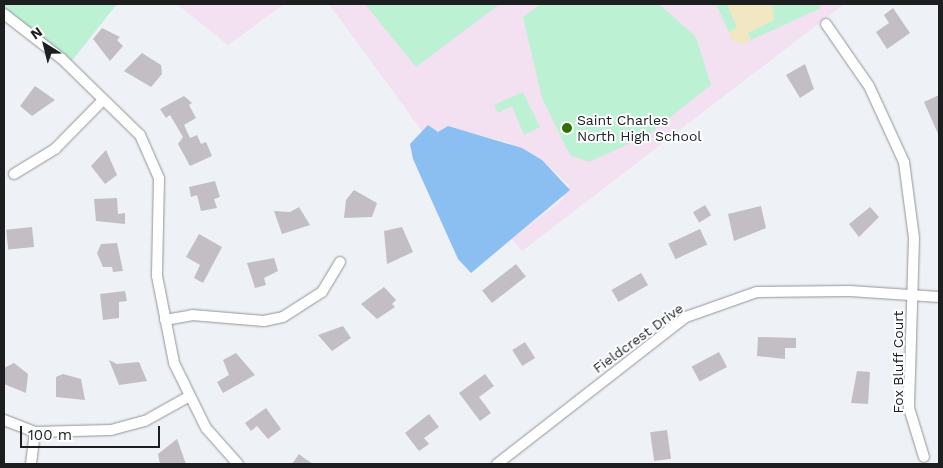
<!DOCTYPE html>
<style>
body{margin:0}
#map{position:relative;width:943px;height:468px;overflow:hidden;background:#eef1f6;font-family:"Work Sans",sans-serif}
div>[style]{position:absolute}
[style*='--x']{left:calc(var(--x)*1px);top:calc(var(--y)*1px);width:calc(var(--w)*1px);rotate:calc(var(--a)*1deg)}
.education>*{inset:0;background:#f3e0f1}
.green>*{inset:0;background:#bcf2d3}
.sand>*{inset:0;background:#f1e7c2}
.water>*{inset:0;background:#8cbff1}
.building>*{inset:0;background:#c3bec3;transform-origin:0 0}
.roads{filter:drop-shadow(0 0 1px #929499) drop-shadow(0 0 1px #929499)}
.street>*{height:10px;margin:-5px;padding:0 5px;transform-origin:5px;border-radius:5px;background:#fff}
.dots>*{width:14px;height:14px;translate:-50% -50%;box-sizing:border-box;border:2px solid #fdfeff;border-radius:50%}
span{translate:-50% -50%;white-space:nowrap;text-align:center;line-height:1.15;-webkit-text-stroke:4px #fdfeff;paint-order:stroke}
.poi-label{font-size:14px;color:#1d1e20}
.left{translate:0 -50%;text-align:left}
.street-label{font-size:14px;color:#1d1e20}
.frame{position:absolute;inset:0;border:5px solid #1d1e20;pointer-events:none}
.north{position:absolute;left:20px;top:20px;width:50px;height:50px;-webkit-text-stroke:4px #fdfeff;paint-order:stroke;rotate:324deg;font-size:14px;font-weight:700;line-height:20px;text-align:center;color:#1d1e20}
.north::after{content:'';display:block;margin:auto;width:18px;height:22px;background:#1d1e20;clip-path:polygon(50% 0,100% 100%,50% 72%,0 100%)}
.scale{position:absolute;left:20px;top:426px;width:140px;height:22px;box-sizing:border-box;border:2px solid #1d1e20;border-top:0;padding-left:6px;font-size:15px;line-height:18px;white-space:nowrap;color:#1d1e20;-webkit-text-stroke:4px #fdfeff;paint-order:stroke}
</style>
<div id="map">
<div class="education">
<div style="clip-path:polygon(177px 4px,284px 4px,228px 45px)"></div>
<div style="clip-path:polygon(329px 4px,844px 4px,522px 251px,512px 239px,562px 200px,569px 185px,542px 160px,509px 143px,448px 127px,439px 132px,422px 131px)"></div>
</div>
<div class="green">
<div style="clip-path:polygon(4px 4px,117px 4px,71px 62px,4px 9px)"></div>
<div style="clip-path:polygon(365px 4px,500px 4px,416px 67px)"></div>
<div style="clip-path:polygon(541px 4px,659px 4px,696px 37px,711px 85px,648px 135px,589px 162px,570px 155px,542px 98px,523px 17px)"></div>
<div style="clip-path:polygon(716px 4px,819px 4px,821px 8px,742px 44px,733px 41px)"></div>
<div style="clip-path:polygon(523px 92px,540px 127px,524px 135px,512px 106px,498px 113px,494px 105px)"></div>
</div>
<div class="sand">
<div style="clip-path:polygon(727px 4px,772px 4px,774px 20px,748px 33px,751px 40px,742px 44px,733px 41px,729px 32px,737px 28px)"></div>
</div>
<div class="water">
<div style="clip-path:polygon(428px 125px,438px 132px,448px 126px,522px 148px,542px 160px,570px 190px,471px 273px,458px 259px,413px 159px,410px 144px)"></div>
</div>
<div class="building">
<div style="clip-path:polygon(893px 8px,910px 33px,887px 49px,876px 32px,889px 23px,884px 15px)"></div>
<div style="clip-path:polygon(102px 28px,120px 37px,117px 40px,123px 46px,110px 61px,93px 39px)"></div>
<div style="clip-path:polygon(142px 53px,161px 65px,162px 74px,151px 87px,124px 71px)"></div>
<div style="clip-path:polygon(805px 64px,814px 89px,800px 98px,786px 75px)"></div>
<div style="clip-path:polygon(35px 86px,55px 100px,32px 116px,20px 106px)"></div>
<div style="clip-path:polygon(939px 95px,939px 136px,924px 102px)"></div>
<div style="clip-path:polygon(184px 96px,192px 103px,189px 105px,196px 118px,184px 125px,190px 138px,197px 135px,201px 144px,206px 142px,212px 156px,190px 166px,178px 144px,183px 137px,170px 115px,166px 118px,160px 109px)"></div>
<div style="clip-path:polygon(106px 150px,117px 175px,105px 184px,91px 166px)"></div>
<div style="clip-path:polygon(215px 181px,220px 197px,214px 199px,217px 208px,201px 211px,197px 195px,191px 197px,189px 187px)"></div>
<div style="clip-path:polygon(354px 190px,377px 203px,372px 217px,344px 218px,346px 200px)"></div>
<div style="clip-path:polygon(117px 198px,118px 214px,125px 213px,125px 224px,96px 221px,94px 199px)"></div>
<div style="left:705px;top:205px;width:12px;height:14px;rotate:59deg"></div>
<div style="clip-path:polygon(761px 206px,766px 228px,734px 241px,728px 214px)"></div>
<div style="clip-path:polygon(299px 207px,310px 225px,282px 234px,274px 211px,290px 212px)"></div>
<div style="clip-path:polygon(870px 207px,879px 217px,859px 237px,849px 224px)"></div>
<div style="left:32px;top:227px;width:20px;height:26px;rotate:84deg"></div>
<div style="clip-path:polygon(402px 227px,413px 252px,387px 264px,384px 231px)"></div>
<div style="left:700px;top:229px;width:17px;height:35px;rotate:65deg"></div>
<div style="clip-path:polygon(199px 234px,222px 247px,203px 283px,194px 278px,200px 265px,186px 257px)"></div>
<div style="clip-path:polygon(117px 243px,123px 271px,113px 272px,112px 267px,103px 267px,97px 253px,101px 244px)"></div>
<div style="clip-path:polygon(274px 258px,278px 271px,264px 278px,266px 285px,255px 288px,247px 263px)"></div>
<div style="left:516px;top:264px;width:16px;height:43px;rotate:52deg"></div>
<div style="left:641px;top:273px;width:14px;height:34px;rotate:60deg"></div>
<div style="clip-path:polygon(384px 287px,396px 300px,392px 304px,395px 307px,377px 319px,361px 304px)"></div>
<div style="clip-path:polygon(125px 291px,127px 301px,119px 302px,119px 318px,103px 320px,100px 294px)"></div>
<div style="clip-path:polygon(343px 326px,351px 338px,332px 351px,318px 335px)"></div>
<div style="clip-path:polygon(758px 337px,796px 338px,796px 348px,785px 348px,785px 359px,757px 356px)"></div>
<div style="left:525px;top:342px;width:19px;height:15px;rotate:58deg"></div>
<div style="left:719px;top:352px;width:17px;height:31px;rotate:62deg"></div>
<div style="clip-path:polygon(236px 353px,255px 375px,223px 393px,217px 382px,229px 375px,223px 360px)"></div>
<div style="clip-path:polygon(109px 360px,117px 364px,139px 362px,147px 381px,119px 385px)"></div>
<div style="clip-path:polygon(14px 363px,28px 374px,26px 393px,4px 384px,4px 368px)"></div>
<div style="clip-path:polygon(857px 371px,870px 372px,868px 404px,851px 403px)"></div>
<div style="clip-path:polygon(63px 374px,81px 379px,85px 400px,56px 397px,56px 377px)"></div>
<div style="clip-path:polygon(485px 374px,494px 386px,479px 397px,491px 413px,480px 421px,459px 393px)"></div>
<div style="clip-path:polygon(266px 408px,281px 429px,268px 439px,257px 426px,251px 431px,245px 423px)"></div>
<div style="clip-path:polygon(429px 414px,439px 427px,424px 438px,429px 444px,419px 451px,405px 433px)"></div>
<div style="left:667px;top:430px;width:29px;height:17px;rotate:82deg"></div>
<div style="clip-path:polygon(177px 439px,186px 464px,160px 464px,158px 454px)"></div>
<div style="clip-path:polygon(299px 454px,304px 458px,313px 464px,292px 464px)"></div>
</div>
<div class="roads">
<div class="street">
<div style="--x:4;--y:14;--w:73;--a:37.8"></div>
<div style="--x:62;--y:59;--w:109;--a:44.3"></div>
<div style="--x:140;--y:135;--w:47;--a:66.2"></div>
<div style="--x:159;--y:178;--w:98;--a:91.2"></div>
<div style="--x:157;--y:276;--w:89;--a:78.9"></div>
<div style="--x:174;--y:363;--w:72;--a:63.8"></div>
<div style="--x:206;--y:428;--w:48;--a:48.4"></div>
<div style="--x:826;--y:24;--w:75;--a:55.3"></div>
<div style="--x:869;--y:86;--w:84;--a:65.3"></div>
<div style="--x:904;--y:162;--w:77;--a:82.5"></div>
<div style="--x:914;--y:238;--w:170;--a:91.7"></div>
<div style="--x:909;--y:408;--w:51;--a:73"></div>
<div style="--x:14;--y:174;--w:48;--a:-31.4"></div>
<div style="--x:55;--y:149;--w:69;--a:-45.6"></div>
<div style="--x:165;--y:320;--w:27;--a:-10"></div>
<div style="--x:192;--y:315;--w:72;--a:4.8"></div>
<div style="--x:264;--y:321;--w:19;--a:-12"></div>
<div style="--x:283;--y:317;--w:46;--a:-32.7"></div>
<div style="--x:322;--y:292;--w:35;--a:-59"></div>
<div style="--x:4;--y:420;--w:33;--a:21"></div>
<div style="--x:35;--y:432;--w:76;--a:-1.5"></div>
<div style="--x:111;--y:430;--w:35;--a:-15"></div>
<div style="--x:145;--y:421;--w:49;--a:-29.2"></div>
<div style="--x:31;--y:464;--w:32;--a:-83"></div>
<div style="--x:497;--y:464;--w:239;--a:-37.9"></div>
<div style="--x:686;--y:317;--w:75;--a:-19.4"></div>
<div style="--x:757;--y:292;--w:93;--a:-0.6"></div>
<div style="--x:850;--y:291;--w:89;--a:3.9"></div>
</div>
</div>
<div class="dots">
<div style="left:567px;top:128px;background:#327005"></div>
</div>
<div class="poi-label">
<span class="left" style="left:577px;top:128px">Saint Charles<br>North High School</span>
</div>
<div class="street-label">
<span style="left:638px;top:338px;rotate:-36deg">Fieldcrest Drive</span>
<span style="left:898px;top:362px;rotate:-90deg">Fox Bluff Court</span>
</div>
<div class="frame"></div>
<div class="north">N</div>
<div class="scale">100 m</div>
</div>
